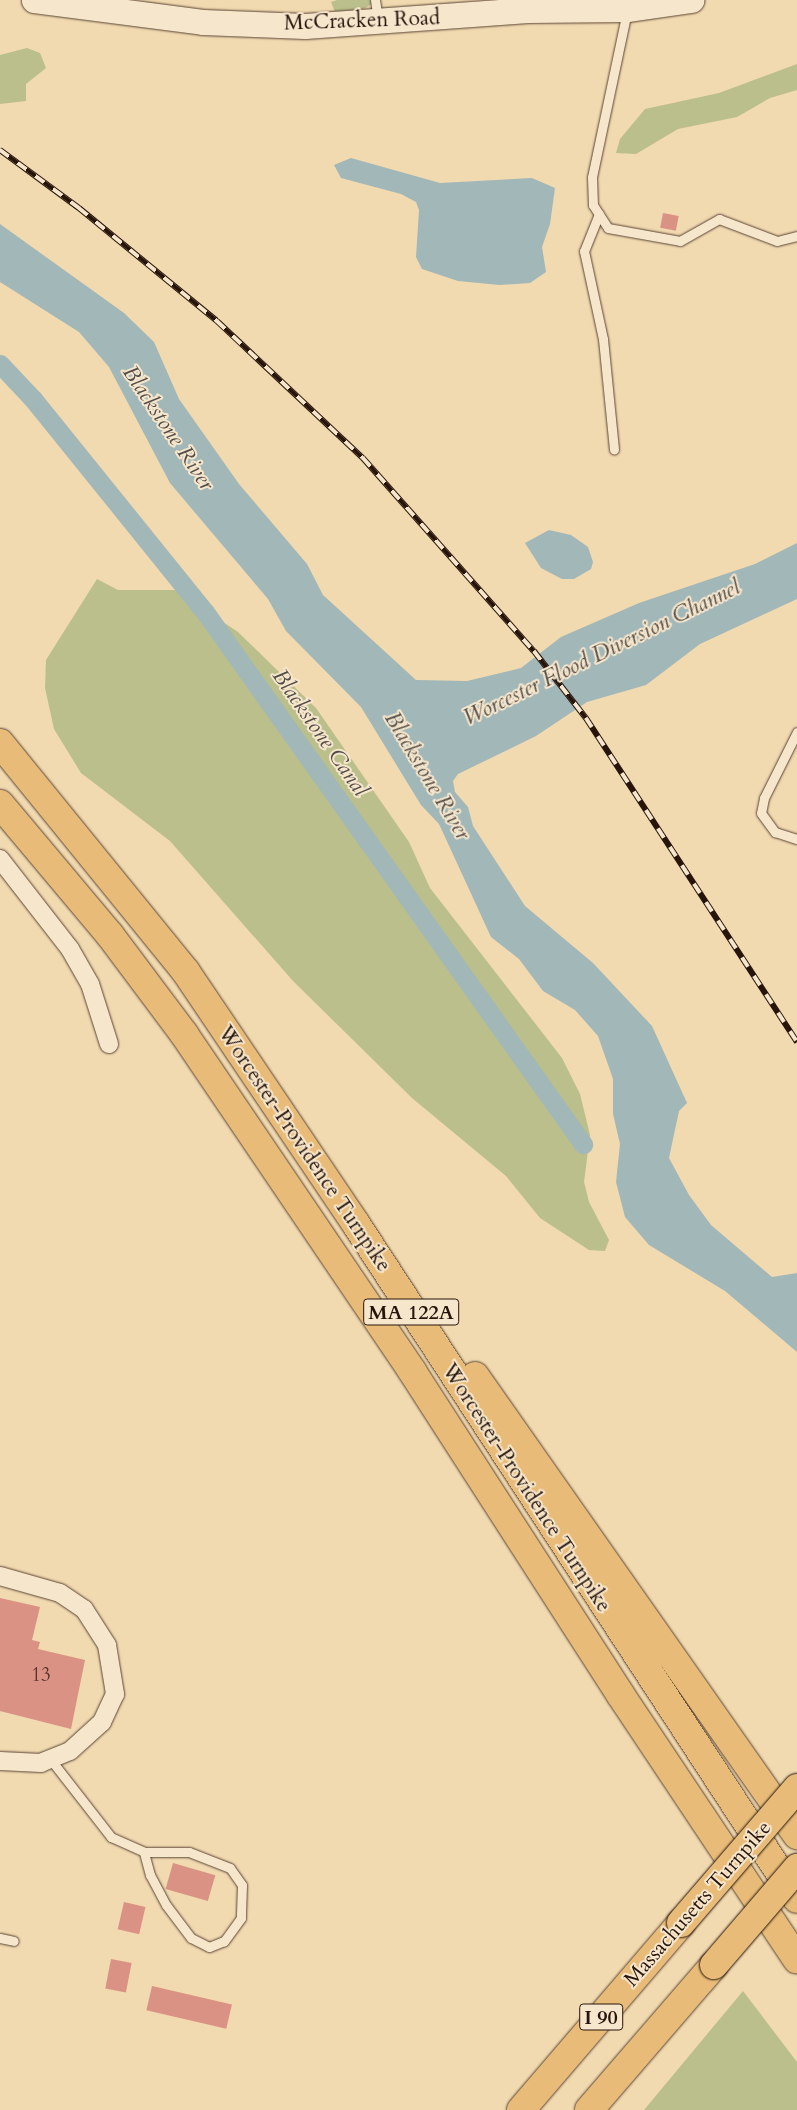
<!DOCTYPE html>
<style>
body{margin:0}
#map{position:relative;width:797px;height:2110px;overflow:hidden;background:#f1d9b0;font-family:Cardo,serif}
div>[style]{position:absolute}
[style*='--x']{left:calc(var(--x)*1px);top:calc(var(--y)*1px);width:calc(var(--w)*1px);rotate:calc(var(--a)*1deg)}
.green>*{inset:0;background:#bbbf8b}
.water>*{inset:0;background:#a2b7b8}
.canal>*{height:19px;margin:-9.5px;padding:0 9.5px;transform-origin:9.5px;border-radius:9.5px;background:#a2b7b8}
.building>*{inset:0;background:#da9284;transform-origin:0 0}
.roads{filter:drop-shadow(0 0 1px #5a4534) drop-shadow(0 0 1px #5a4534)}
.lane>*{height:9px;margin:-4.5px;padding:0 4.5px;transform-origin:4.5px;border-radius:4.5px;background:#f6e6cc}
.street>*{height:18px;margin:-9px;padding:0 9px;transform-origin:9px;border-radius:9px;background:#f6e6cc}
.secondary>*{height:25px;margin:-12.5px;padding:0 12.5px;transform-origin:12.5px;border-radius:12.5px;background:#f6e6cc}
.highway>*{height:28px;margin:-14px;padding:0 14px;transform-origin:14px;border-radius:14px;background:#e8bc78}
.rail>*{height:5.5px;margin-top:-2.75px;transform-origin:0;background:repeating-linear-gradient(90deg,#f6e6cc 0 11px,#27140b 0 22px);box-sizing:border-box;border-block:1px solid #27140b}
.bridges{filter:drop-shadow(0 0 1px #27140b) drop-shadow(0 0 1px #27140b)}
.highway-bridge>*{height:28px;margin:-14px;padding:0 14px;transform-origin:14px;border-radius:14px;background:#e8bc78}
span{translate:-50% -50%;white-space:nowrap;text-align:center;line-height:1.15;-webkit-text-stroke:4px #f6e6cc;paint-order:stroke}
.number-label{font-size:19px;color:#543429}
.number-label span{-webkit-text-stroke-width:0}
.shield-label span{padding:1px 4px;background:#f6e6cc;border:1px solid;border-radius:4px;-webkit-text-stroke-width:0}
.shield-label{font-size:20px;color:#27140b;font-weight:700}
.street-label{font-size:21px;color:#27140b}
.water-label{font-size:22px;color:#524d48;font-style:italic}
</style>
<div id="map">
<div class="green">
<div style="clip-path:polygon(337px 0,379px 0,358px 12px,335px 12px,331px 2px)"></div>
<div style="clip-path:polygon(27px 48px,40px 53px,46px 68px,26px 84px,26px 101px,0 104px,0 55px)"></div>
<div style="clip-path:polygon(797px 64px,797px 90px,770px 98px,737px 117px,678px 129px,636px 154px,616px 153px,620px 139px,645px 109px,719px 93px)"></div>
<div style="clip-path:polygon(97px 579px,118px 590px,175px 590px,238px 632px,316px 708px,409px 842px,430px 888px,562px 1058px,580px 1094px,590px 1135px,584px 1182px,589px 1202px,609px 1240px,605px 1251px,589px 1250px,540px 1218px,506px 1176px,412px 1098px,293px 981px,170px 841px,81px 773px,54px 729px,45px 688px,46px 660px)"></div>
<div style="clip-path:polygon(743px 1991px,797px 2062px,797px 2110px,644px 2110px)"></div>
</div>
<div class="water">
<div style="clip-path:polygon(351px 158px,440px 183px,532px 178px,555px 188px,550px 224px,542px 247px,546px 272px,530px 283px,500px 285px,458px 281px,422px 269px,416px 257px,419px 210px,416px 202px,401px 194px,341px 178px,334px 165px)"></div>
<div style="clip-path:polygon(0 224px,124px 313px,154px 342px,179px 399px,239px 484px,307px 564px,323px 595px,416px 680px,467px 681px,521px 668px,561px 637px,639px 603px,755px 564px,797px 543px,797px 599px,700px 644px,646px 685px,587px 702px,536px 736px,458px 774px,453px 781px,455px 792px,468px 807px,473px 826px,525px 906px,593px 963px,652px 1026px,687px 1103px,679px 1111px,669px 1158px,689px 1195px,711px 1225px,772px 1277px,797px 1273px,797px 1352px,725px 1291px,649px 1245px,625px 1217px,616px 1182px,620px 1144px,613px 1114px,613px 1079px,598px 1036px,575px 1010px,543px 991px,519px 959px,491px 937px,439px 824px,421px 805px,361px 707px,286px 631px,268px 599px,170px 483px,109px 367px,79px 332px,0 282px)"></div>
<div style="clip-path:polygon(549px 530px,571px 535px,588px 547px,593px 562px,591px 569px,574px 579px,562px 579px,541px 568px,525px 543px)"></div>
</div>
<div class="canal">
<div style="--x:0;--y:364;--w:48;--a:46.7"></div>
<div style="--x:33;--y:399;--w:274;--a:51.1"></div>
<div style="--x:205;--y:612;--w:653;--a:54.61"></div>
</div>
<div class="building">
<div style="left:663px;top:213px;width:16px;height:15px;rotate:11deg"></div>
<div style="clip-path:polygon(0 1598px,40px 1607px,32px 1640px,40px 1642px,38px 1649px,85px 1660px,71px 1729px,0 1711px)"></div>
<div style="left:173px;top:1863px;width:44px;height:27px;rotate:16deg"></div>
<div style="left:124px;top:1902px;width:22px;height:28px;rotate:13deg"></div>
<div style="left:111px;top:1959px;width:21px;height:30px;rotate:11deg"></div>
<div style="left:152px;top:1986px;width:82px;height:25px;rotate:13deg"></div>
</div>
<div class="roads">
<div class="lane">
<div style="--x:375;--y:0;--w:20;--a:81"></div>
<div style="--x:627;--y:11;--w:170;--a:101.9"></div>
<div style="--x:592;--y:177;--w:28;--a:88"></div>
<div style="--x:593;--y:205;--w:27;--a:57"></div>
<div style="--x:608;--y:228;--w:73;--a:10.2"></div>
<div style="--x:680;--y:241;--w:45;--a:-29.4"></div>
<div style="--x:719;--y:219;--w:62;--a:20.8"></div>
<div style="--x:777;--y:241;--w:21;--a:-14"></div>
<div style="--x:599;--y:214;--w:40;--a:112"></div>
<div style="--x:584;--y:251;--w:90;--a:77.8"></div>
<div style="--x:603;--y:339;--w:111;--a:84.3"></div>
<div style="--x:797;--y:732;--w:74;--a:116.6"></div>
<div style="--x:764;--y:798;--w:15;--a:101"></div>
<div style="--x:761;--y:813;--w:24;--a:54"></div>
<div style="--x:775;--y:832;--w:23;--a:18"></div>
<div style="--x:51;--y:1760;--w:98;--a:52.1"></div>
<div style="--x:111;--y:1837;--w:36;--a:24"></div>
<div style="--x:144;--y:1852;--w:45;--a:0"></div>
<div style="--x:189;--y:1852;--w:44;--a:21.3"></div>
<div style="--x:230;--y:1868;--w:21;--a:55"></div>
<div style="--x:242;--y:1885;--w:33;--a:92"></div>
<div style="--x:241;--y:1918;--w:29;--a:126"></div>
<div style="--x:224;--y:1941;--w:16;--a:158"></div>
<div style="--x:209;--y:1947;--w:20;--a:-153"></div>
<div style="--x:191;--y:1938;--w:41;--a:-127.1"></div>
<div style="--x:166;--y:1905;--w:34;--a:-118"></div>
<div style="--x:150;--y:1875;--w:24;--a:-105"></div>
<div style="--x:0;--y:1938;--w:14;--a:12"></div>
</div>
<div class="street">
<div style="--x:0;--y:859;--w:114;--a:52.1"></div>
<div style="--x:70;--y:949;--w:40;--a:60.3"></div>
<div style="--x:90;--y:984;--w:63;--a:72.4"></div>
<div style="--x:0;--y:1576;--w:62;--a:15.8"></div>
<div style="--x:60;--y:1593;--w:29;--a:34"></div>
<div style="--x:84;--y:1609;--w:43;--a:57.4"></div>
<div style="--x:107;--y:1645;--w:50;--a:80.7"></div>
<div style="--x:115;--y:1694;--w:31;--a:115"></div>
<div style="--x:102;--y:1722;--w:43;--a:137.8"></div>
<div style="--x:70;--y:1751;--w:31;--a:158"></div>
<div style="--x:41;--y:1763;--w:41;--a:-177.2"></div>
</div>
<div class="secondary">
<div style="--x:34;--y:0;--w:170;--a:7.4"></div>
<div style="--x:203;--y:22;--w:102;--a:2.2"></div>
<div style="--x:305;--y:26;--w:223;--a:-4.1"></div>
<div style="--x:527;--y:10;--w:100;--a:-0.6"></div>
<div style="--x:627;--y:9;--w:65;--a:-8"></div>
</div>
<div class="highway">
<div style="--x:0;--y:743;--w:295;--a:50.9"></div>
<div style="--x:186;--y:972;--w:304;--a:56"></div>
<div style="--x:356;--y:1224;--w:806;--a:56.84"></div>
<div style="--x:0;--y:804;--w:171;--a:50"></div>
<div style="--x:110;--y:935;--w:124;--a:53.2"></div>
<div style="--x:184;--y:1034;--w:407;--a:55.9"></div>
<div style="--x:412;--y:1371;--w:384;--a:57.2"></div>
<div style="--x:620;--y:1694;--w:319;--a:56.3"></div>
<div style="--x:475;--y:1376;--w:561;--a:54.95"></div>
<div style="--x:521;--y:2110;--w:246;--a:-49.4"></div>
<div style="--x:589;--y:2110;--w:191;--a:-49.2"></div>
</div>
</div>
<div class="rail">
<div style="--x:0;--y:150;--w:98;--a:36.3"></div>
<div style="--x:79;--y:208;--w:178;--a:39.3"></div>
<div style="--x:217;--y:321;--w:200;--a:43.2"></div>
<div style="--x:363;--y:458;--w:258;--a:48.5"></div>
<div style="--x:534;--y:651;--w:85;--a:52.2"></div>
<div style="--x:586;--y:718;--w:387;--a:56.9"></div>
</div>
<div class="bridges">
<div class="highway-bridge">
<div style="--x:681;--y:1923;--w:178;--a:-49.3"></div>
<div style="--x:714;--y:1965;--w:128;--a:-49.4"></div>
</div>
</div>
<div class="number-label">
<span style="left:41px;top:1676px">13</span>
</div>
<div class="shield-label">
<span style="left:411px;top:1312px">MA 122A</span>
<span style="left:601px;top:2017px">I 90</span>
</div>
<div class="street-label">
<span style="left:362px;top:21px;rotate:-2deg">McCracken Road</span>
<span style="left:304px;top:1149px;rotate:56deg">Worcester-Providence Turnpike</span>
<span style="left:526px;top:1488px;rotate:57deg">Worcester-Providence Turnpike</span>
<span style="left:698px;top:1904px;rotate:-49deg">Massachusetts Turnpike</span>
</div>
<div class="water-label">
<span style="left:168px;top:428px;rotate:56deg">Blackstone River</span>
<span style="left:602px;top:653px;rotate:-26deg">Worcester Flood Diversion Channel</span>
<span style="left:320px;top:733px;rotate:55deg">Blackstone Canal</span>
<span style="left:427px;top:776px;rotate:59deg">Blackstone River</span>
</div>
</div>
